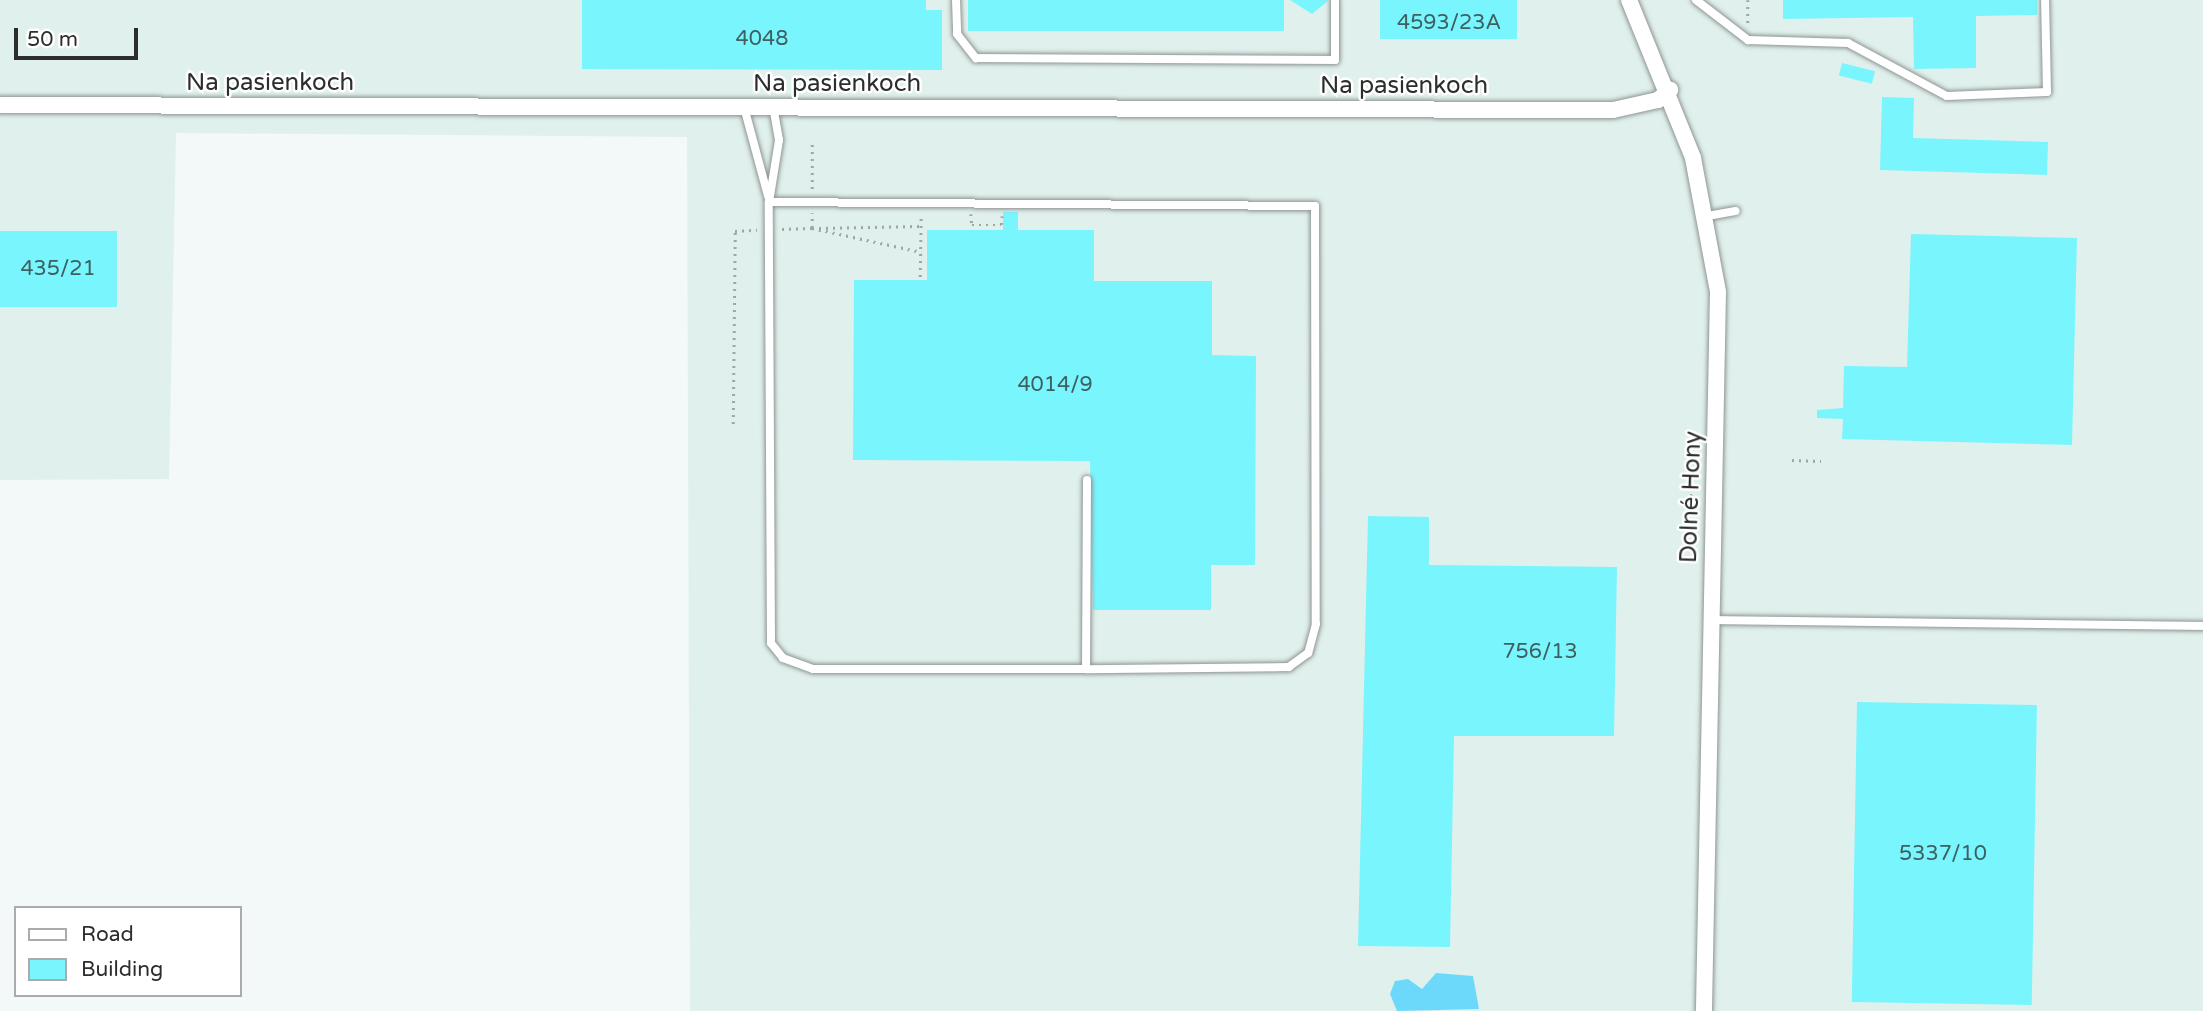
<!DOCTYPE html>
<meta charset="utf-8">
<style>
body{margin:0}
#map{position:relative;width:2203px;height:1011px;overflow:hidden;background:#f2f9f8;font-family:"Varela Round",sans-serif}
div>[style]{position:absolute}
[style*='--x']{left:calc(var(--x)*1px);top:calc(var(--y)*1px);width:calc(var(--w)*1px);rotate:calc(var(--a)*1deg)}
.built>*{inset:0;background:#e0f0ed}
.water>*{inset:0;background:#6cd9fb}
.building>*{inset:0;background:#79f5fe;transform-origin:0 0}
.path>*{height:2.5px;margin-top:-1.25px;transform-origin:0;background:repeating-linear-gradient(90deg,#a0a6a5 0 2px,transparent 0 7px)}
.roads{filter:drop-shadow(0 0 2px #8e9593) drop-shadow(0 0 2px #8e9593)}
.lane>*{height:8px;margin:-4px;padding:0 4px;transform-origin:4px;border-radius:4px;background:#fff}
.street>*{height:16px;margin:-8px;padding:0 8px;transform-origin:8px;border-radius:8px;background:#fff}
span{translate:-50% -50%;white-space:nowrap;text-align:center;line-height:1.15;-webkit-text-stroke:5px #fff;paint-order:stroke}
.number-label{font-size:21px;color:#3e6061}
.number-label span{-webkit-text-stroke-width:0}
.street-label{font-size:24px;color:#2b2e2d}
.legend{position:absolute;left:14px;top:906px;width:228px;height:91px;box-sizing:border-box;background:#fff;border:2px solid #aaabab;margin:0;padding:9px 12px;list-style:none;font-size:21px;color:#2b2e2d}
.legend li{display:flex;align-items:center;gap:14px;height:35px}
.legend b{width:35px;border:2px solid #aaabab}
.scale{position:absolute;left:14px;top:28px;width:124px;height:32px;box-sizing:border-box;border:4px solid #2b2e2d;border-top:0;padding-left:9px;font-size:21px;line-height:24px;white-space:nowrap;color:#2b2e2d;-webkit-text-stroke:5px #fff;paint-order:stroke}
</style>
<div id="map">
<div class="built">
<div style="clip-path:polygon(0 0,2203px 0,2203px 1011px,690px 1011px,687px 137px,176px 133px,169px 479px,0 480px)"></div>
</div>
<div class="water">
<div style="clip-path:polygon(1436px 973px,1473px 976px,1479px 1009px,1397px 1011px,1390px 994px,1395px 981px,1408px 979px,1422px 989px)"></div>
</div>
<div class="building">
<div style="clip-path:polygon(582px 0,926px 0,926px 10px,942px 10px,942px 70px,582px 69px)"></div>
<div style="left:968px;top:0;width:316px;height:31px"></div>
<div style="clip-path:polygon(1290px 0,1328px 0,1328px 1px,1312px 14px)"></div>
<div style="left:1380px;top:0;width:137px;height:39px"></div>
<div style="clip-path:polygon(1783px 0,2037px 0,2037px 15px,1976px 16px,1976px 68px,1914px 69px,1913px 17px,1783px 19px)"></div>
<div style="left:1842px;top:63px;width:34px;height:13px;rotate:14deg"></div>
<div style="clip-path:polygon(1882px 97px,1914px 98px,1913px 138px,2048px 142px,2047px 175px,1880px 170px)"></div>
<div style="clip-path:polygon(1003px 212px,1018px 212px,1018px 230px,1094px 230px,1094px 281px,1212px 281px,1212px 355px,1256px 356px,1255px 565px,1211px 565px,1211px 610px,1093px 610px,1090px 461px,853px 460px,854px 280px,927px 280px,927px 230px,1003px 230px)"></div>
<div style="left:0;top:231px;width:117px;height:76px"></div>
<div style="clip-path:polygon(1911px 234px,2077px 238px,2072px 445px,1842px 439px,1843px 419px,1817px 418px,1817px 410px,1843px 408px,1844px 366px,1907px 367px)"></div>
<div style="clip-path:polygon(1368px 516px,1429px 517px,1429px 565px,1617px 567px,1614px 736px,1454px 736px,1450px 947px,1358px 946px)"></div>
<div style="left:1857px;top:702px;width:180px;height:300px;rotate:1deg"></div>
</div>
<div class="path">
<div style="--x:1748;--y:0;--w:23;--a:90"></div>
<div style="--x:812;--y:189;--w:49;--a:-90"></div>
<div style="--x:971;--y:214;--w:11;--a:85"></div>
<div style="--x:972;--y:225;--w:29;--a:0"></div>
<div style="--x:1001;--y:225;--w:9;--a:-84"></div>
<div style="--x:812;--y:228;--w:112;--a:12.4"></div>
<div style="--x:819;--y:228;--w:102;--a:-1.1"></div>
<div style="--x:782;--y:229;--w:30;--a:-2"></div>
<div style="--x:812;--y:228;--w:15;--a:-90"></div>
<div style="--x:920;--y:277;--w:63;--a:-89.1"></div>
<div style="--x:733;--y:424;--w:193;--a:-89.4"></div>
<div style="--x:735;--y:231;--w:22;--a:-3"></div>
<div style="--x:1792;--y:460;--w:29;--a:2"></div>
<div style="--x:1691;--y:496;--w:4;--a:-76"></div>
</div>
<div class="roads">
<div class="lane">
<div style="--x:956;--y:0;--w:34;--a:88"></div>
<div style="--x:957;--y:34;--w:31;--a:52"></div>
<div style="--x:976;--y:58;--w:359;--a:0.3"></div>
<div style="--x:1335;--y:60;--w:60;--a:-90"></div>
<div style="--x:1696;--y:0;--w:66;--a:37.6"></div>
<div style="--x:1748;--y:40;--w:100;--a:1.7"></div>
<div style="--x:1848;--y:43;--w:112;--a:28.2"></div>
<div style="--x:1947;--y:96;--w:100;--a:-2.3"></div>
<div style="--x:2047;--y:92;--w:92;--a:-91.2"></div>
<div style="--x:744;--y:107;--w:92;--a:74.9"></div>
<div style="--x:769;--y:202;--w:546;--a:0.42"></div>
<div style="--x:1315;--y:206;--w:418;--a:89.9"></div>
<div style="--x:1316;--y:624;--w:30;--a:105"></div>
<div style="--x:1308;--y:653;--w:24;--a:144"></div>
<div style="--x:1289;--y:667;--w:203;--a:179.4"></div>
<div style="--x:1086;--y:669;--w:273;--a:180"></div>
<div style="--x:813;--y:669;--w:32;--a:-160"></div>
<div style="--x:783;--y:658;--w:19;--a:-129"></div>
<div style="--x:771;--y:643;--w:441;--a:-90.3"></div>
<div style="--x:769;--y:202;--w:63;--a:-80.8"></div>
<div style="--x:779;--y:140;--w:34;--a:-100"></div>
<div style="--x:1707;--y:216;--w:29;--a:-10"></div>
<div style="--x:1711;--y:620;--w:492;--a:0.7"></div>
<div style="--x:1086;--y:669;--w:189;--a:-89.7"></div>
</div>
<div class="street">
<div style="--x:1629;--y:0;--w:170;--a:67.9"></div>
<div style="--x:1693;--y:158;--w:136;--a:79.4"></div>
<div style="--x:1718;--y:292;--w:719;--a:91.12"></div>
<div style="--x:0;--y:105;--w:1613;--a:0.18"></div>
<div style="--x:1613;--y:110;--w:46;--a:-12.5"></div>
<div style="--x:1658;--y:100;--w:16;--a:-40"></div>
</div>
</div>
<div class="number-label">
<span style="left:1449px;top:23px">4593/23A</span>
<span style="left:762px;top:39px">4048</span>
<span style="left:58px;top:269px">435/21</span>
<span style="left:1055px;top:385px">4014/9</span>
<span style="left:1540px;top:652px">756/13</span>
<span style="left:1943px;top:854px">5337/10</span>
</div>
<div class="street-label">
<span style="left:270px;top:83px">Na pasienkoch</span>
<span style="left:837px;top:84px">Na pasienkoch</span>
<span style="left:1404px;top:86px">Na pasienkoch</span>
<span style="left:1691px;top:497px;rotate:-88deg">Dolné Hony</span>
</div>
<ul class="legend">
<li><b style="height:9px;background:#fff"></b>Road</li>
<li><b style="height:19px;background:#79f5fe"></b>Building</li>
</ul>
<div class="scale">50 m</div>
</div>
